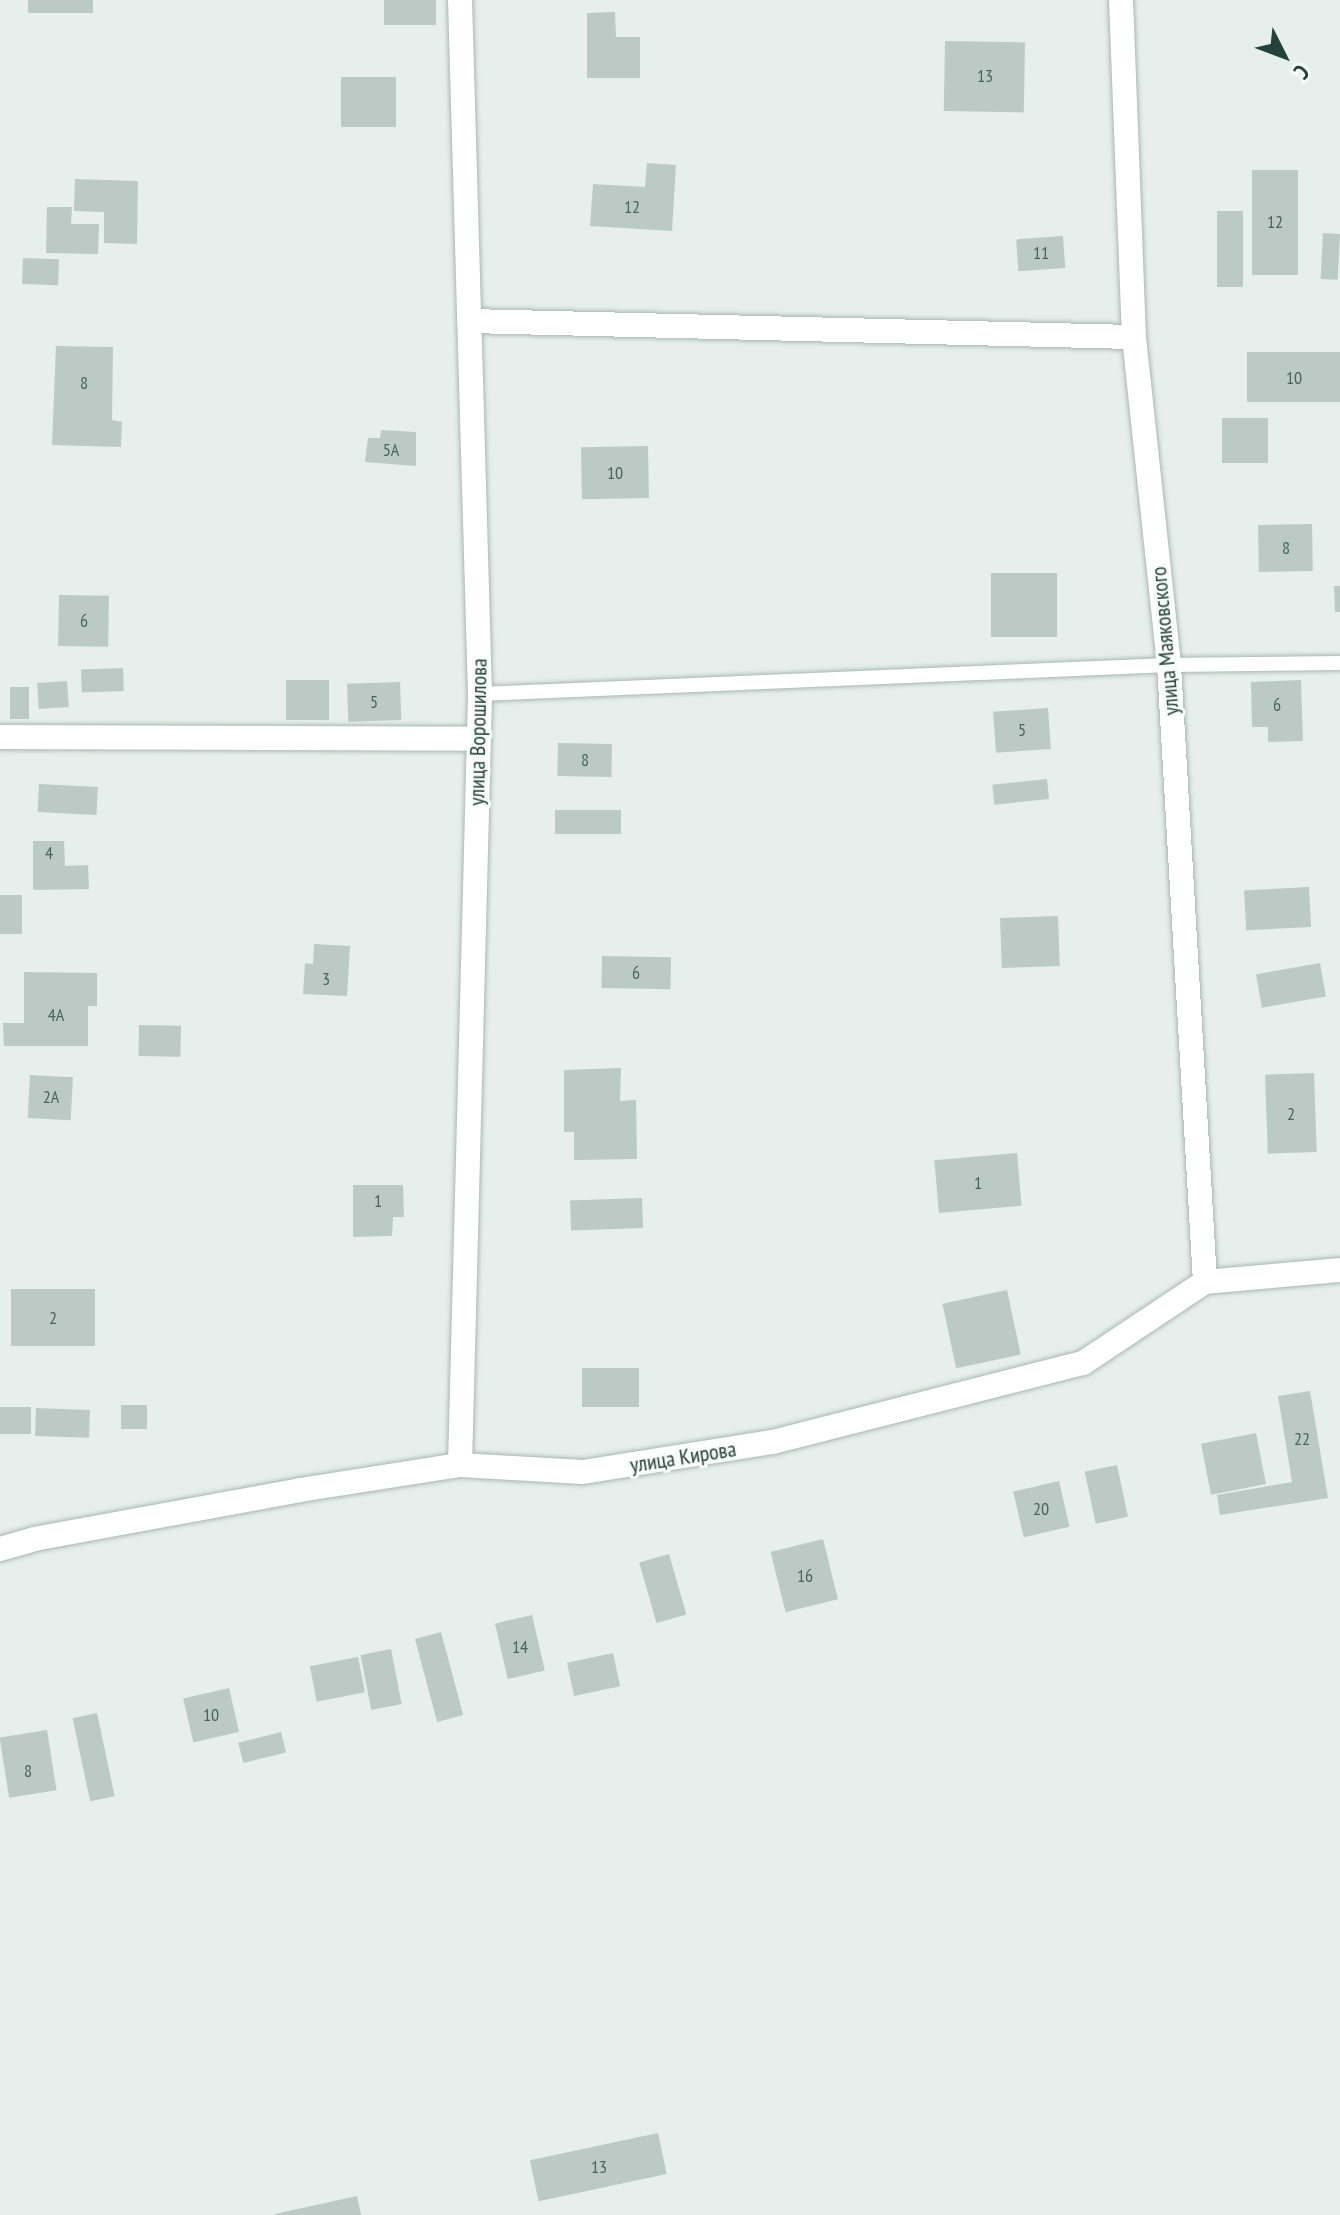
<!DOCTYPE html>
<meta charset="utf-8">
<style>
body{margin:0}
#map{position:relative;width:1340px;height:2215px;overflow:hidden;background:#e6efeb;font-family:"PT Sans Narrow",sans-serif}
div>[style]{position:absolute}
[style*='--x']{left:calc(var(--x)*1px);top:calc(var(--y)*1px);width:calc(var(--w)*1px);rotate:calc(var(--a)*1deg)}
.building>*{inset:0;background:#bbcac4;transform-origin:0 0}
.roads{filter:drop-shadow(0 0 2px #a8b8b2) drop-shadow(0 0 2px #a8b8b2)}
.lane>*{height:14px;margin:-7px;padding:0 7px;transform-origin:7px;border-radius:7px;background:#fff}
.street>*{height:24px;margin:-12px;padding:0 12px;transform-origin:12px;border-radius:12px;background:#fff}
span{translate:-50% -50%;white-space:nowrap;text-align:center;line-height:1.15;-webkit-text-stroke:6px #f7fbf9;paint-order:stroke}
.number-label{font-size:18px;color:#4a645c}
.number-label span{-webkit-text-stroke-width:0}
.street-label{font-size:22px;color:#24423a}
.north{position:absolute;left:1244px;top:16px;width:80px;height:80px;-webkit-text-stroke:6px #f7fbf9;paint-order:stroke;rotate:132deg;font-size:22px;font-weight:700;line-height:32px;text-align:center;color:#24423a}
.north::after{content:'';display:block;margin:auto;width:28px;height:36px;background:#24423a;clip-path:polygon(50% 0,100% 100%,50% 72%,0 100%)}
</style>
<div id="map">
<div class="building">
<div style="left:28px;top:0;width:65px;height:13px"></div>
<div style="left:384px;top:0;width:52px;height:25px"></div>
<div style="clip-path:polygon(615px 12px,616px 37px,640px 37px,640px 78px,587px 78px,587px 13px)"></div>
<div style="left:945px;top:41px;width:80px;height:70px;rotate:1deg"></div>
<div style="left:341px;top:77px;width:55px;height:50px"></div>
<div style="clip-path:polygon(647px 163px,676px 165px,672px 231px,590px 226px,593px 184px,645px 187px)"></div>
<div style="left:1252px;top:170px;width:46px;height:105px"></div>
<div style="clip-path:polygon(75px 179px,138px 181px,137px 244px,104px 243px,104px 212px,74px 211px)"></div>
<div style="clip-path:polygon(47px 207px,72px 207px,71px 224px,99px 224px,98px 254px,46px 253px)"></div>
<div style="left:1217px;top:211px;width:26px;height:76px"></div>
<div style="left:1323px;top:233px;width:17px;height:46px;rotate:3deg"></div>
<div style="left:1063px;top:236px;width:32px;height:47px;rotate:86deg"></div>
<div style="left:23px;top:258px;width:36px;height:26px;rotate:2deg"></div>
<div style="clip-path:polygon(56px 346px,113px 347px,112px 420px,122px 422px,121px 447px,52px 445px)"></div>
<div style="left:1340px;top:352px;width:50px;height:93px;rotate:90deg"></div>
<div style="left:1222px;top:418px;width:46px;height:45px"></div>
<div style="clip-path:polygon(381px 430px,416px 432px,416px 466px,365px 462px,368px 438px,380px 438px)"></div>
<div style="left:648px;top:446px;width:52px;height:67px;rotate:89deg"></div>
<div style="left:1312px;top:524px;width:47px;height:54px;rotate:89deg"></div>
<div style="left:991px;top:573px;width:66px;height:64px"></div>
<div style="clip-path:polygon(1334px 586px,1340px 586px,1340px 612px,1335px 612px)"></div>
<div style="left:59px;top:595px;width:50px;height:51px;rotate:1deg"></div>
<div style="left:123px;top:668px;width:23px;height:42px;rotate:88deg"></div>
<div style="left:286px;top:680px;width:43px;height:40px"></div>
<div style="clip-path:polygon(1301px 680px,1303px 741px,1268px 742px,1268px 727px,1252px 727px,1251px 682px)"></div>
<div style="left:67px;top:681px;width:26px;height:30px;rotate:86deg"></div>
<div style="left:400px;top:682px;width:38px;height:53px;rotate:88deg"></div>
<div style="left:10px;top:687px;width:19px;height:32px"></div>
<div style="left:1048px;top:708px;width:41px;height:55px;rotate:86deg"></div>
<div style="left:558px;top:743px;width:54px;height:33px;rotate:1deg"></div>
<div style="left:1047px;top:779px;width:20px;height:55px;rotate:84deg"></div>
<div style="left:39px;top:784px;width:59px;height:28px;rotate:3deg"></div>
<div style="left:621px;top:810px;width:24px;height:66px;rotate:90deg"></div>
<div style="clip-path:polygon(33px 841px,64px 841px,65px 866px,88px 865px,89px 889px,33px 890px)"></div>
<div style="left:1309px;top:887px;width:40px;height:65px;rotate:87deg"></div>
<div style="left:0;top:895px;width:22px;height:39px"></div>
<div style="left:1058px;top:916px;width:50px;height:58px;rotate:88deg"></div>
<div style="clip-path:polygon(314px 944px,350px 946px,347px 996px,303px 994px,305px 963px,313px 964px)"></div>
<div style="left:602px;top:956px;width:69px;height:32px;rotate:1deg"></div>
<div style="left:1320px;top:963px;width:34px;height:65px;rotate:80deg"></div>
<div style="clip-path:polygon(24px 972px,97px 973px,97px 1006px,88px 1006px,88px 1046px,4px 1046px,3px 1023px,24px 1023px)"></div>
<div style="left:139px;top:1025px;width:42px;height:31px;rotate:1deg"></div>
<div style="clip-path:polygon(621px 1068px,620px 1101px,636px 1100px,637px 1159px,574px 1160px,574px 1132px,564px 1132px,564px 1070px)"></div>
<div style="left:1314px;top:1073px;width:79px;height:49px;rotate:88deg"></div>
<div style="left:30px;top:1075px;width:43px;height:43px;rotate:3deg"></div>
<div style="left:1017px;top:1153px;width:53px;height:83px;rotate:85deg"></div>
<div style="clip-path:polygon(353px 1185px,403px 1185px,404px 1217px,393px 1217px,392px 1236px,353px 1237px)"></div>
<div style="left:642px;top:1198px;width:30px;height:72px;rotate:88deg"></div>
<div style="left:11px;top:1289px;width:84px;height:57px"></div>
<div style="left:1007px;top:1290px;width:66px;height:66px;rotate:78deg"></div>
<div style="left:639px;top:1368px;width:39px;height:57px;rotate:90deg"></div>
<div style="clip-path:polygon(1310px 1391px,1328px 1498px,1220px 1515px,1217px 1495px,1292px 1482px,1278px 1396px)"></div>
<div style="left:121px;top:1405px;width:26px;height:24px"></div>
<div style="left:0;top:1407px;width:31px;height:27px"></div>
<div style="left:36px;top:1408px;width:54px;height:28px;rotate:2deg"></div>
<div style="left:1256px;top:1433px;width:52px;height:56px;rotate:79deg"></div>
<div style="left:1117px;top:1465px;width:53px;height:33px;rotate:78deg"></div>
<div style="left:1059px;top:1481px;width:47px;height:47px;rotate:77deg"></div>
<div style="left:823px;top:1539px;width:62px;height:54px;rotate:76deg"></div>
<div style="left:669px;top:1554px;width:63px;height:31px;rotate:74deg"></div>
<div style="left:532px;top:1615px;width:57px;height:38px;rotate:77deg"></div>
<div style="left:441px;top:1632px;width:86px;height:27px;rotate:75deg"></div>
<div style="left:391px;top:1649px;width:56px;height:31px;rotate:79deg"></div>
<div style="left:613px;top:1653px;width:34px;height:47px;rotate:78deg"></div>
<div style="left:358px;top:1657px;width:36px;height:49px;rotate:79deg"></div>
<div style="left:229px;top:1688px;width:45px;height:47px;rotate:77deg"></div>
<div style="left:97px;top:1713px;width:85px;height:25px;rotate:78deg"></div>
<div style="left:47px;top:1730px;width:61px;height:48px;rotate:81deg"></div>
<div style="left:281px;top:1732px;width:21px;height:44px;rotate:76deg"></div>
<div style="left:658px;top:2133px;width:42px;height:131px;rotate:78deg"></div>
<div style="clip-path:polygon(357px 2196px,361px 2215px,275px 2215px,275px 2214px)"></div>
</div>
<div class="roads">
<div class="lane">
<div style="--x:480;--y:694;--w:690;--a:-2.41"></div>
<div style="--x:1169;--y:665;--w:171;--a:-0.7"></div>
</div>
<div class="street">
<div style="--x:1121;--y:0;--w:337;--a:87.8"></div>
<div style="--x:1134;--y:337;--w:330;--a:83.9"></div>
<div style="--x:1169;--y:665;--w:618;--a:86.66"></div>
<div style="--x:469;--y:321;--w:665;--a:1.38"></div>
<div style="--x:0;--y:737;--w:479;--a:0.2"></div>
<div style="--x:460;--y:1465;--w:771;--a:-88.51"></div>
<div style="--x:480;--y:694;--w:694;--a:-91.65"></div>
<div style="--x:0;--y:1549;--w:35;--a:-16"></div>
<div style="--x:34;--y:1539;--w:270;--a:-10.4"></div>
<div style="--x:300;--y:1490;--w:162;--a:-8.9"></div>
<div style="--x:460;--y:1465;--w:123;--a:3.3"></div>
<div style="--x:583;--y:1472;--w:192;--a:-9"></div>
<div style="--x:773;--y:1442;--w:320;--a:-14.3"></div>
<div style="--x:1083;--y:1363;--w:146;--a:-33.6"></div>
<div style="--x:1205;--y:1282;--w:136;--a:-5.1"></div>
</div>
</div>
<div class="number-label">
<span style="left:985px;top:76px">13</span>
<span style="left:632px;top:207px">12</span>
<span style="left:1275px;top:222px">12</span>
<span style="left:1041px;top:253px">11</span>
<span style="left:1294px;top:378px">10</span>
<span style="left:84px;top:383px">8</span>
<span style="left:391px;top:450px">5А</span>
<span style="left:615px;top:473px">10</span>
<span style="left:1286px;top:548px">8</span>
<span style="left:84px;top:621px">6</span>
<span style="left:374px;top:702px">5</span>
<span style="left:1277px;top:705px">6</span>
<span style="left:1022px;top:730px">5</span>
<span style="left:585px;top:760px">8</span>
<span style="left:49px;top:853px">4</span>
<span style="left:636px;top:973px">6</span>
<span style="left:326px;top:979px">3</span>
<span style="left:56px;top:1015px">4А</span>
<span style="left:51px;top:1097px">2А</span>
<span style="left:1291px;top:1114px">2</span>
<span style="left:978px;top:1183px">1</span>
<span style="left:378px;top:1201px">1</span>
<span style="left:53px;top:1318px">2</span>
<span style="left:1302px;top:1439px">22</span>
<span style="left:1041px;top:1509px">20</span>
<span style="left:805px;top:1576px">16</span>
<span style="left:520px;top:1647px">14</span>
<span style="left:211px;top:1715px">10</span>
<span style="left:28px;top:1771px">8</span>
<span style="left:599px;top:2167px">13</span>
</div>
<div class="street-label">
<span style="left:1165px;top:641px;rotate:-95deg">улица Маяковского</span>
<span style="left:478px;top:732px;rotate:-89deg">улица Ворошилова</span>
<span style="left:683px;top:1457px;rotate:-9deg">улица Кирова</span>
</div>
<div class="north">С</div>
</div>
